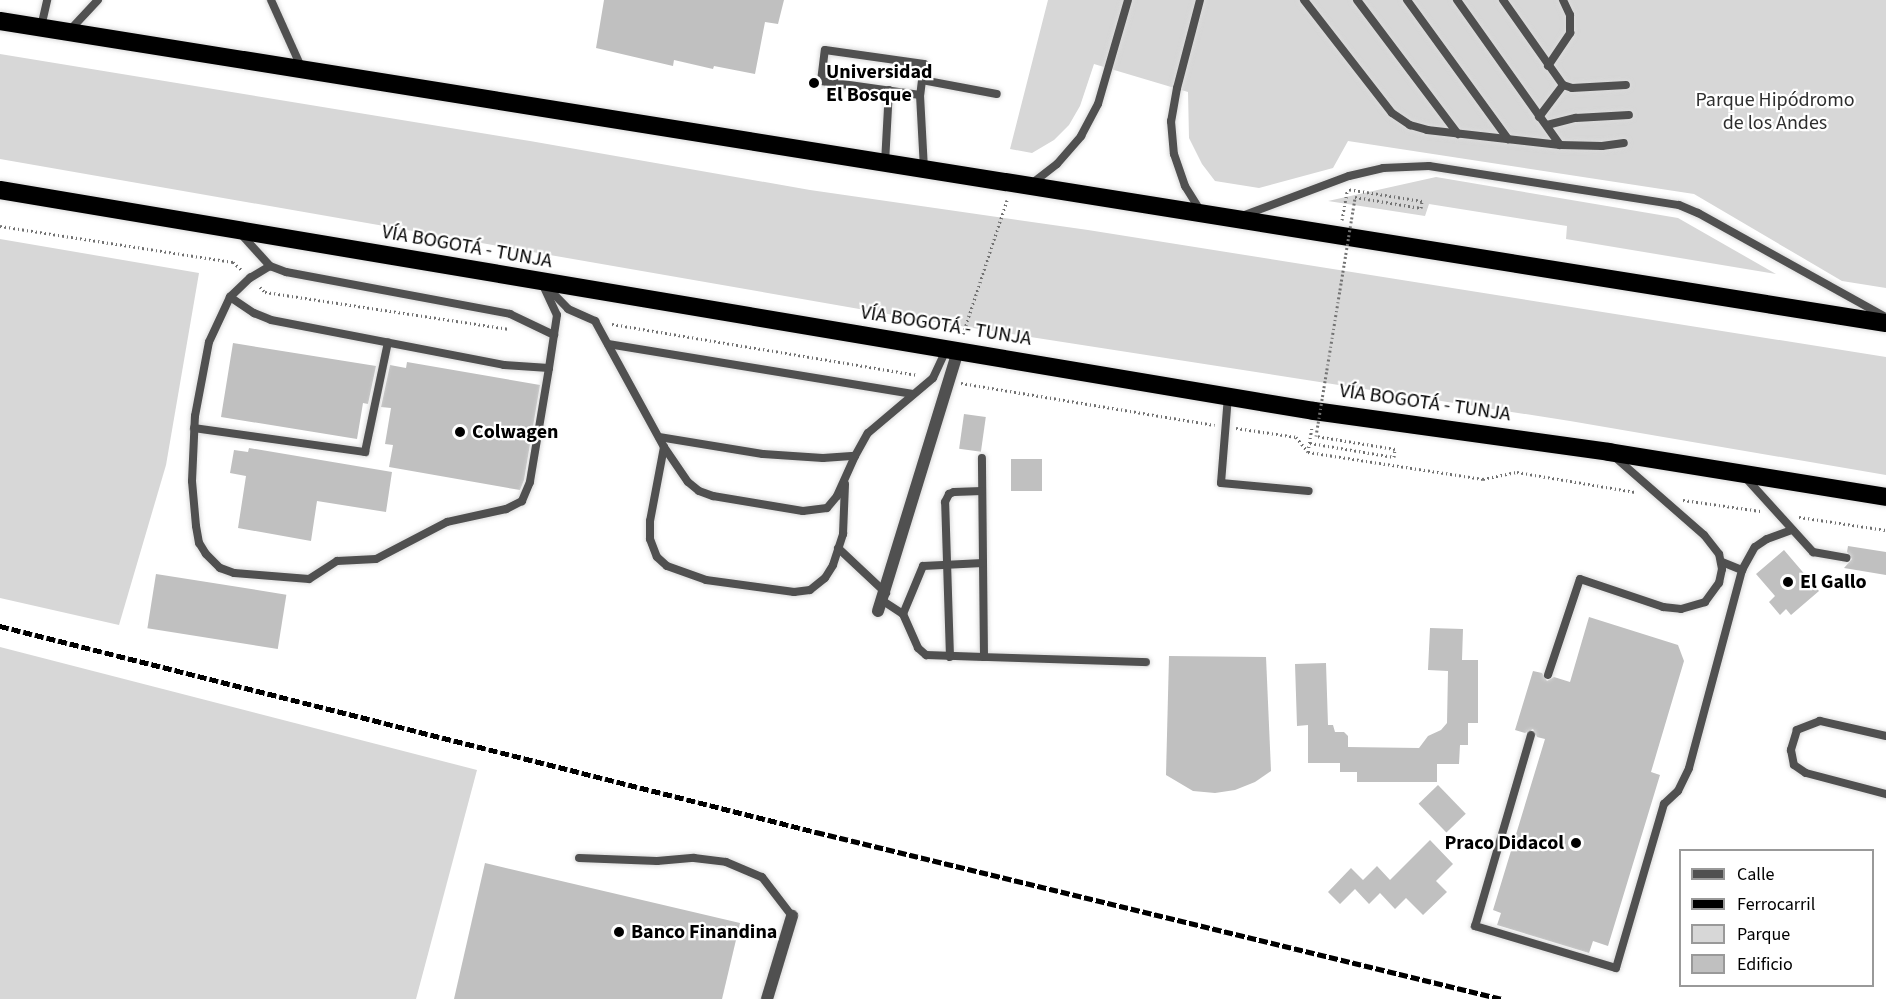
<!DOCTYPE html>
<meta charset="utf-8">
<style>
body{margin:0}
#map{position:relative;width:1886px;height:999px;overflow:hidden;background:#fff;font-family:"Source Sans 3",sans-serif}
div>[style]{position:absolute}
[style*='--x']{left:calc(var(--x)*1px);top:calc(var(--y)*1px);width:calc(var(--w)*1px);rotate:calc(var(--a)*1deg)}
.green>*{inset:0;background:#d7d7d7}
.building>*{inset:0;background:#c0c0c0;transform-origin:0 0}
.path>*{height:3px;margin-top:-1.5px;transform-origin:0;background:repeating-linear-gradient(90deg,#727272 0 1.5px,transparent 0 4.5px)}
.roads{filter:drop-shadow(0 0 2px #dbdbdb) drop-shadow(0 0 2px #dbdbdb)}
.lane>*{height:8px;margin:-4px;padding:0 4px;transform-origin:4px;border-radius:4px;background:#505050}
.street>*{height:12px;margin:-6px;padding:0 6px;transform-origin:6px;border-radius:6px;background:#505050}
.highway>*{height:18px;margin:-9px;padding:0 9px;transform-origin:9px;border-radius:9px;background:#000}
.rail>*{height:4.5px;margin-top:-2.25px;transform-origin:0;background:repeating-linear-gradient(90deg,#000 0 9px,transparent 0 12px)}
.path-bridge>*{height:3px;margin-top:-1.5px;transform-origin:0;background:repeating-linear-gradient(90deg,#727272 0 1.5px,transparent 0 4.5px)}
.dots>*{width:16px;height:16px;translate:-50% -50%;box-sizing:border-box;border:3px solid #fff;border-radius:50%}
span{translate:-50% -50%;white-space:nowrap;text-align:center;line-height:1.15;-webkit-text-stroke:4.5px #fff;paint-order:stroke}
.poi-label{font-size:20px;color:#000;font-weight:700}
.left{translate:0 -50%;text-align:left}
.right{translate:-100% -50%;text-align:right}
.park-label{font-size:20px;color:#2e2e2e}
.street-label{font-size:20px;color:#000}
.legend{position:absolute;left:1679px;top:849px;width:195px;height:138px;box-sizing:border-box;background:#fff;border:2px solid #999;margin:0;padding:8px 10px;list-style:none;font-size:18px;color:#000}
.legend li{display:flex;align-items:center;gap:12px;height:30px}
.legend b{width:30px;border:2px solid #999}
</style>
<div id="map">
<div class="green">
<div style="clip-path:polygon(1048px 0,1886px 0,1886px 288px,1842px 281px,1694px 194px,1348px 141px,1333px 168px,1259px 188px,1215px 181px,1202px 164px,1189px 138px,1188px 92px,1094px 64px,1080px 106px,1069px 125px,1054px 140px,1032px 153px,1010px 149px)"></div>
<div style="clip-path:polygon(0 54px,530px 141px,810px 190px,1088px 230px,1886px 357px,1886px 475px,1570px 421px,928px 321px,0 159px)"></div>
<div style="clip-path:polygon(1436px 177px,1678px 218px,1776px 274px,1566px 239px,1567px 226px,1429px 204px,1425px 216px,1328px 201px)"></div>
<div style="clip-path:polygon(0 239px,199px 273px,166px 465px,119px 625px,0 598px)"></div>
<div style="clip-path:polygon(0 647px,477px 770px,416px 999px,0 999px)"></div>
</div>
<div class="building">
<div style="clip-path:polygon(604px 0,784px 0,778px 24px,765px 22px,755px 74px,714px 66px,713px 69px,674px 60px,673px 66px,596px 48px)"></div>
<div style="clip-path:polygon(233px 343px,376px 366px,368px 404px,363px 403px,357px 439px,221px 417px)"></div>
<div style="clip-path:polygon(407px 362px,540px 385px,524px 480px,520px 490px,389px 467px,393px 445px,385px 444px,391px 408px,381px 407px,390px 365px,406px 368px)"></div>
<div style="left:964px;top:414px;width:22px;height:35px;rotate:8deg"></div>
<div style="clip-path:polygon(249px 448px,392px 472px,386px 512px,317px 501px,311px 541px,238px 528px,246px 476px,230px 473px,234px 450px,248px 452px)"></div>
<div style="left:1011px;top:459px;width:31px;height:32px"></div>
<div style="clip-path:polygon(1848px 546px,1886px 552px,1886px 575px,1844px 568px,1852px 559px,1847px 552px)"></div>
<div style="clip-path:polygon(1784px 550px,1819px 591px,1791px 615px,1786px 609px,1780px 615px,1769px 602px,1775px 596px,1756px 574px)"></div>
<div style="left:156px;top:574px;width:132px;height:55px;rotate:9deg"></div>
<div style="clip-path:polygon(1589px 617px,1678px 645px,1684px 661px,1651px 772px,1660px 775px,1608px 946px,1593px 941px,1589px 953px,1497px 925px,1501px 913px,1493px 910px,1545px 739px,1537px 737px,1533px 729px,1525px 733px,1515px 730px,1533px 671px,1542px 673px,1547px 681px,1554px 677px,1570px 682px)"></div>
<div style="clip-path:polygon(1430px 628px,1463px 629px,1462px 660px,1478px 660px,1478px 723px,1468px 723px,1468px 745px,1460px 745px,1459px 764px,1437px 764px,1437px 782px,1357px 782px,1357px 772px,1340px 772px,1340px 763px,1308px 763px,1308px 725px,1297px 726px,1295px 664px,1326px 663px,1328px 725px,1333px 725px,1335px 732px,1344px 732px,1348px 736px,1348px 747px,1419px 748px,1428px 736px,1441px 730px,1447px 723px,1448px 671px,1428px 670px)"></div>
<div style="clip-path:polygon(1169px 656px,1266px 657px,1271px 771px,1255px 782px,1235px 790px,1215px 793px,1193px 791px,1166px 775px)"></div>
<div style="left:1438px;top:785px;width:40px;height:27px;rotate:46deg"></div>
<div style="clip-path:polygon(1430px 840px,1453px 864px,1436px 881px,1447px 892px,1423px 915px,1406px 898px,1395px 909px,1380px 893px,1369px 904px,1355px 889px,1340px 904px,1328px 892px,1351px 868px,1363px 880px,1377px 866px,1390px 880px)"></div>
<div style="clip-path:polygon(485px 863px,740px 923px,722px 999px,454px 999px)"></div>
</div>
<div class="path">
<div style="--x:1342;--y:220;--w:29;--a:-80"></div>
<div style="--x:0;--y:226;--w:236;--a:8.8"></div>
<div style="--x:233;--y:262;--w:12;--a:42"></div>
<div style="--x:260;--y:287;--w:7;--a:45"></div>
<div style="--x:265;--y:292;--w:247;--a:8.6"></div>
<div style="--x:612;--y:324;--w:308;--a:9.5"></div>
<div style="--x:963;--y:334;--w:141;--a:-71.8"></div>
<div style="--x:961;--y:383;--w:257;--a:9.4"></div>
<div style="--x:1236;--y:428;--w:61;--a:8.5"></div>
<div style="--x:1296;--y:437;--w:19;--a:51"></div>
<div style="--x:1308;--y:452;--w:177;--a:8.8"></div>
<div style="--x:1483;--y:479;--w:35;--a:-12"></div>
<div style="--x:1517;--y:472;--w:120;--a:9.6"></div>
<div style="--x:1308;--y:452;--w:25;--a:-81"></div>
<div style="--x:1683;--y:500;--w:78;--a:8.1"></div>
<div style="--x:1799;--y:517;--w:88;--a:8.5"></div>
</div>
<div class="roads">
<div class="lane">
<div style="--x:271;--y:0;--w:76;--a:65.8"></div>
<div style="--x:1200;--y:0;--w:91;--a:104.6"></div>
<div style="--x:1177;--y:88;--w:34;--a:100"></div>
<div style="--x:1171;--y:121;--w:33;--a:85"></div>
<div style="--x:1174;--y:154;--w:34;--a:71"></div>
<div style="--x:1185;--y:186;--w:31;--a:58"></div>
<div style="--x:1304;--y:0;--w:143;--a:52.1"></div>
<div style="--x:1392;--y:113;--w:22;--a:34"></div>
<div style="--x:1410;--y:125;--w:18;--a:16"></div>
<div style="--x:1427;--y:130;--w:134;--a:6.4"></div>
<div style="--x:1560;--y:145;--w:42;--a:1.4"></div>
<div style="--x:1602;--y:146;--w:22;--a:-8"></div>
<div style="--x:1357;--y:0;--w:168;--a:53"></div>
<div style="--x:1407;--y:0;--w:172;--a:54"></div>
<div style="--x:1457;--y:0;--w:178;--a:54.6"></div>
<div style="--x:1503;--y:0;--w:104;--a:54.8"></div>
<div style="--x:1563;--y:85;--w:9;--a:18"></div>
<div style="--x:1572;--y:88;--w:54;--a:-3.2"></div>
<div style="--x:41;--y:27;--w:28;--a:-77"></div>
<div style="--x:70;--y:30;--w:41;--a:-47"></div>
<div style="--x:825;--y:50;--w:100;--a:8"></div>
<div style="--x:924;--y:64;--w:31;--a:97"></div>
<div style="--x:920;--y:95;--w:100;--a:-172"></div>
<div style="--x:821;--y:81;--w:31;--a:-83"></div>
<div style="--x:1548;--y:66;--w:40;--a:-56"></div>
<div style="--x:1570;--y:33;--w:18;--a:-90"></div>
<div style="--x:1570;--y:15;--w:17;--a:-115"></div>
<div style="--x:922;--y:80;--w:76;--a:10.6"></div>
<div style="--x:920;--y:95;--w:75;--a:86.9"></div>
<div style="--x:1539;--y:117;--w:40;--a:-53"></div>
<div style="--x:1547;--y:125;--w:30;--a:-14"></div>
<div style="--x:1576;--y:118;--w:53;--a:-3.2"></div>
<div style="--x:885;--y:163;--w:73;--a:-86.9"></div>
<div style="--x:1030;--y:185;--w:34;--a:-38"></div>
<div style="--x:1057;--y:164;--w:37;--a:-49"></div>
<div style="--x:1081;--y:136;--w:36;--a:-62"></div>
<div style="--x:1098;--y:104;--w:108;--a:-73.9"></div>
<div style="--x:1242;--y:216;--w:114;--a:-20.5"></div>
<div style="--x:1349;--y:176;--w:35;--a:-13"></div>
<div style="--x:1383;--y:168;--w:46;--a:-2.5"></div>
<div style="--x:1429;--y:166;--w:253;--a:8.9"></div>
<div style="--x:1679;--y:205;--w:21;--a:23"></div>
<div style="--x:1698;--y:213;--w:215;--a:29"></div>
<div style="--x:240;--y:233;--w:45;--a:47.7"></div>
<div style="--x:542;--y:283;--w:35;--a:65"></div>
<div style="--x:557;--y:315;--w:54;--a:98.6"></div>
<div style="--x:549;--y:368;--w:116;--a:99.5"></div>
<div style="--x:530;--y:482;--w:21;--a:113"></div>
<div style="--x:522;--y:501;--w:18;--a:153"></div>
<div style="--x:506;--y:509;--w:60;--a:167.6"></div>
<div style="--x:447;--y:522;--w:80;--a:152.5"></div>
<div style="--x:376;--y:559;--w:39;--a:177"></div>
<div style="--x:337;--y:561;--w:33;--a:147"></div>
<div style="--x:309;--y:579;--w:75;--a:-175.4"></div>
<div style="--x:234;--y:573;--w:15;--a:-160"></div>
<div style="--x:220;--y:568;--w:20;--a:-135"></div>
<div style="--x:206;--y:554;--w:13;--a:-122"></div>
<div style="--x:199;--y:543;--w:17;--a:-100"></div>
<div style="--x:196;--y:526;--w:45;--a:-95.1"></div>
<div style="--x:192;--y:481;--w:65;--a:-87.4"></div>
<div style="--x:195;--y:416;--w:75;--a:-79.3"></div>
<div style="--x:209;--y:342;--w:50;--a:-65"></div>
<div style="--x:230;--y:297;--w:28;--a:-44"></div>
<div style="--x:250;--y:278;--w:23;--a:-31"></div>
<div style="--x:270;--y:266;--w:17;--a:21"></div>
<div style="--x:286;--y:272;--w:228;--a:10.6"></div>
<div style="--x:510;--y:314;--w:49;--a:25.5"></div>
<div style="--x:547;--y:287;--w:30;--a:46"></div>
<div style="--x:568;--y:309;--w:30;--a:24"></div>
<div style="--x:595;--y:321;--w:144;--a:61.3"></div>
<div style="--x:664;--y:447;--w:42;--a:55.6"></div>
<div style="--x:688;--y:482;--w:14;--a:39"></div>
<div style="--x:699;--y:491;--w:15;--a:20"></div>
<div style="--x:713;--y:496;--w:91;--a:9.5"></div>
<div style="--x:803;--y:511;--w:24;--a:-7"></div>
<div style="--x:827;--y:508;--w:16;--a:-50"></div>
<div style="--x:837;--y:496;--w:44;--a:-65.8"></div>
<div style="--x:855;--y:456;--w:26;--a:-61"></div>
<div style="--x:868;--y:433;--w:85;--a:-40.2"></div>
<div style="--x:933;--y:378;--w:31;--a:-65"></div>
<div style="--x:230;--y:297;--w:29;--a:34"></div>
<div style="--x:254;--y:313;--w:18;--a:22"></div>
<div style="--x:271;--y:320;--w:237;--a:10.9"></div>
<div style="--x:504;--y:365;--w:45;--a:3.8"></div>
<div style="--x:608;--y:344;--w:309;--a:9.3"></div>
<div style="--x:1228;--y:396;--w:87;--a:94.6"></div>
<div style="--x:1221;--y:483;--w:88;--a:5.2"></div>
<div style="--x:194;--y:428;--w:173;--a:8"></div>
<div style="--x:365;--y:452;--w:112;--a:-78.2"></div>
<div style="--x:659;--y:437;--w:105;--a:9.3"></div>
<div style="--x:763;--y:454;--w:60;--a:3.8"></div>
<div style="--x:823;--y:458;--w:32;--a:-4"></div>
<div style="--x:664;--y:447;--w:75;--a:100.7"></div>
<div style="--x:650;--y:521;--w:18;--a:90"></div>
<div style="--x:650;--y:539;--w:19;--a:69"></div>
<div style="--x:657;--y:557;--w:13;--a:42"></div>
<div style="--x:667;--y:566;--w:41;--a:19.7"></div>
<div style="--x:706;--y:580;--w:89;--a:7.8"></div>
<div style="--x:794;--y:592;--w:16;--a:-7"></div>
<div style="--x:810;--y:590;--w:19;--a:-39"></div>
<div style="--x:825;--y:578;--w:15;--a:-58"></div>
<div style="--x:833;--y:565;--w:33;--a:-72"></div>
<div style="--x:843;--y:534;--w:50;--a:-87.7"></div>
<div style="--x:1744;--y:476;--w:103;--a:47.8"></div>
<div style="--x:1813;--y:552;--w:34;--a:10"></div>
<div style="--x:838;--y:548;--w:66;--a:43.2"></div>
<div style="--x:1722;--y:562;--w:22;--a:22"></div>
<div style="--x:883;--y:601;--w:24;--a:33"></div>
<div style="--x:903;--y:614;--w:37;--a:66"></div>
<div style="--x:918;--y:648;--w:11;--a:41"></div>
<div style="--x:926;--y:655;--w:58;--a:2"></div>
<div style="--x:984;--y:657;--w:199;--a:-90.6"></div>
<div style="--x:903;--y:614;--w:52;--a:-67.4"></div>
<div style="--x:923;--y:566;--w:60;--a:-2.9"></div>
<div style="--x:950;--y:657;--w:155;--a:-91.8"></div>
<div style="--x:945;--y:502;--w:9;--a:-63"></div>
<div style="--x:949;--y:494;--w:5;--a:-22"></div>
<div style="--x:954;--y:492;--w:28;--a:-2"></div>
<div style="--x:984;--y:657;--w:162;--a:1.8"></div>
<div style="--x:1548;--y:675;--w:101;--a:-71.6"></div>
<div style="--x:1580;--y:579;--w:88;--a:18.6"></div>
<div style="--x:1663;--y:607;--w:18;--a:6"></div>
<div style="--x:1681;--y:609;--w:25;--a:-16"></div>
<div style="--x:1705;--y:602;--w:24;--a:-54"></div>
<div style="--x:1719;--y:583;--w:14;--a:-78"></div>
<div style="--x:1722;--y:569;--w:15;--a:-101"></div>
<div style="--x:1719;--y:554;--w:24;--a:-128"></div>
<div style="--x:1704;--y:535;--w:117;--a:-138.8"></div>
<div style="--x:1531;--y:735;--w:199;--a:106.3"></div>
<div style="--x:1475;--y:926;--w:147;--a:16.6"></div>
<div style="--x:1616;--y:968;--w:171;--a:-73.7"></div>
<div style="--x:1664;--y:804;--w:19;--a:-43"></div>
<div style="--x:1678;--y:791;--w:25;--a:-64"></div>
<div style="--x:1689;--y:768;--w:205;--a:-75"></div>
<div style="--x:1742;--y:570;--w:26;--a:-61"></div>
<div style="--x:1755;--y:547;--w:14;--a:-34"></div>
<div style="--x:1767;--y:539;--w:27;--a:-20"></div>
<div style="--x:1886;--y:736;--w:68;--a:-167.2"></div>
<div style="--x:1820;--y:721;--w:25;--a:159"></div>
<div style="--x:1797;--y:730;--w:21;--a:107"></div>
<div style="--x:1791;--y:750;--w:15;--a:79"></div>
<div style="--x:1794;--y:765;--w:14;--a:34"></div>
<div style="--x:1806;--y:773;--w:83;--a:14.7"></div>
<div style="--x:579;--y:858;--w:78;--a:2.2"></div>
<div style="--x:657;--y:861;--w:37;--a:-5"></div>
<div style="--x:694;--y:858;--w:32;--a:7"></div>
<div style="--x:726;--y:862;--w:39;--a:23"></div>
<div style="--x:762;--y:877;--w:49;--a:52.4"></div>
</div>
<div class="street">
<div style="--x:878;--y:611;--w:272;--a:-72.9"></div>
<div style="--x:767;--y:999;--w:87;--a:-73.2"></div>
</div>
<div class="highway">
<div style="--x:0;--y:21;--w:1910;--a:9.1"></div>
<div style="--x:0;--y:190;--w:1332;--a:9.55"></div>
<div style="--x:1314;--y:411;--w:298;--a:7.9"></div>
<div style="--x:1609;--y:452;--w:281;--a:9.2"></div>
</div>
</div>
<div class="rail">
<div style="--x:0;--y:626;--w:842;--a:14.17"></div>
<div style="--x:816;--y:832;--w:706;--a:13.68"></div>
</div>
<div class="path-bridge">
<div style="--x:1310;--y:443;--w:85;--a:9.5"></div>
<div style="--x:1394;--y:457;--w:8;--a:-83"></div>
<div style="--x:1395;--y:449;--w:80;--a:-170.7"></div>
<div style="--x:1316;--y:436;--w:242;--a:-80.7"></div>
<div style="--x:1355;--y:197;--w:67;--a:9.5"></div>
<div style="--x:1421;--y:208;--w:7;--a:-82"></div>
<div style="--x:1422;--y:201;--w:76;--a:-170.9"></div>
</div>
<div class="dots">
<div style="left:814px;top:83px;background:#000"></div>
<div style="left:460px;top:432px;background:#000"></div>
<div style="left:1788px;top:582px;background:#000"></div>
<div style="left:1576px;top:843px;background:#000"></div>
<div style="left:619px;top:932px;background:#000"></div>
</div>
<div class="poi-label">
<span class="left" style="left:826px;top:84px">Universidad<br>El Bosque</span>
<span class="left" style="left:472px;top:432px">Colwagen</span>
<span class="left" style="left:1800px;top:582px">El Gallo</span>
<span class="right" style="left:1564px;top:843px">Praco Didacol</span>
<span class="left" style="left:631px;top:932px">Banco Finandina</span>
</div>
<div class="park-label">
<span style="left:1775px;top:112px">Parque Hipódromo<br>de los Andes</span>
</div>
<div class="street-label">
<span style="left:467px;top:247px;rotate:10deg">VÍA BOGOTÁ - TUNJA</span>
<span style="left:946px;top:326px;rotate:9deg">VÍA BOGOTÁ - TUNJA</span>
<span style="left:1425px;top:403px;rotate:8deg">VÍA BOGOTÁ - TUNJA</span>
</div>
<ul class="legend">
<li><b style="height:8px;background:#505050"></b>Calle</li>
<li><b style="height:8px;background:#000"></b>Ferrocarril</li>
<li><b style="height:16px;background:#d7d7d7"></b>Parque</li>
<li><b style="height:16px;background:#c0c0c0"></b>Edificio</li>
</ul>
</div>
